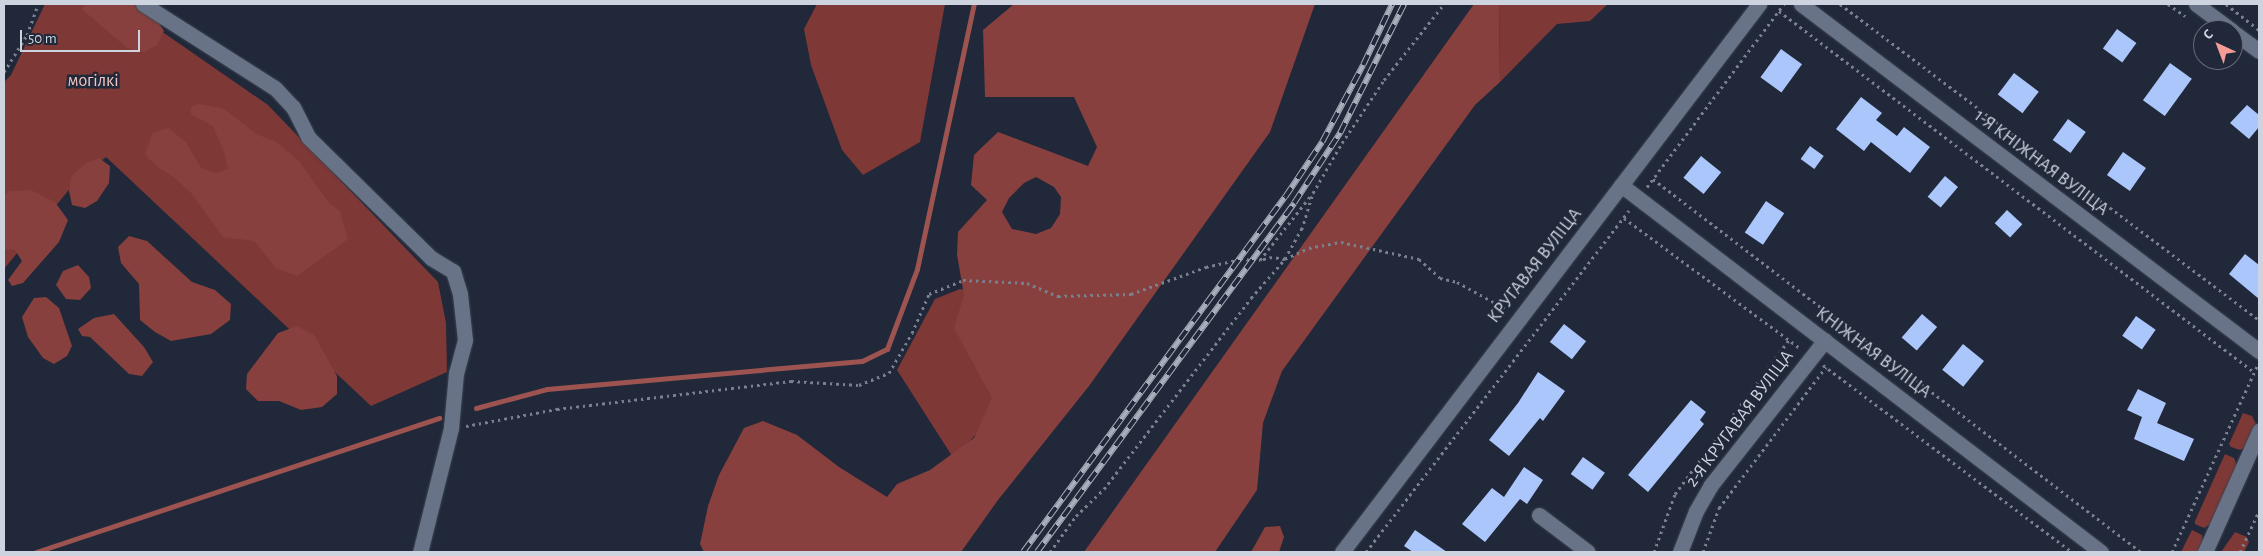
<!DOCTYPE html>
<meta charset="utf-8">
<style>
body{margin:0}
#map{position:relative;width:2263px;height:556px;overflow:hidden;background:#202839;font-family:"Alegreya Sans",sans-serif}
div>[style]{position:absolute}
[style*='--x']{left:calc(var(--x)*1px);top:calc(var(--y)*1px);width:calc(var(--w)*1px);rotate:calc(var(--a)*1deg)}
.green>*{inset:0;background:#7e3836}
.forest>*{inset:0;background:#87403d}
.stream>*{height:5px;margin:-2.5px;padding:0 2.5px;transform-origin:2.5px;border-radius:2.5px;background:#9d5350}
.building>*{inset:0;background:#abc6fa;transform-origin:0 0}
.path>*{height:3px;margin-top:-1.5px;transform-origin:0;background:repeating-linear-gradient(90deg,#79808e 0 2.5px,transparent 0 6.5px)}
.roads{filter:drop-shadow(0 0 1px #3c4452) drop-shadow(0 0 1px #3c4452)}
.minor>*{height:15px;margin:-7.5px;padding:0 7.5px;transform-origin:7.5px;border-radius:7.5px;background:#697387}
.rail>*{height:5.5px;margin-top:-2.75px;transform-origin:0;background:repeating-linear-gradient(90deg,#202839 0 11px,#a8aebb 0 22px);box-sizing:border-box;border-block:1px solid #a8aebb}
span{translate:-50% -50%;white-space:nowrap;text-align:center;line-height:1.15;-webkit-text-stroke:5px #202839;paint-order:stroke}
.park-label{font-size:18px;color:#f2c6c2}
.street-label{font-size:18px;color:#ced4df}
.frame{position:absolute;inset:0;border:5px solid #ced4df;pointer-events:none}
.north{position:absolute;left:2193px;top:20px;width:50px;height:50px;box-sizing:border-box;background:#202839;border:1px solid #666d7b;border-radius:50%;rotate:317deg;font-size:14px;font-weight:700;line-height:20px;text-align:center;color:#ced4df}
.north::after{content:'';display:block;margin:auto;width:18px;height:22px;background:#f59c96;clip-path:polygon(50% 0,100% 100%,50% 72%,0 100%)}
.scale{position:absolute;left:20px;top:30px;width:120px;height:22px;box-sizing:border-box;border:2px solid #ced4df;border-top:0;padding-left:6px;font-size:15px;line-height:18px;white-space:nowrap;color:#ced4df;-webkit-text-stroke:4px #202839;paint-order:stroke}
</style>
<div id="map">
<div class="green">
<div style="clip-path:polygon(45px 4px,122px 4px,268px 105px,438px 282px,446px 323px,447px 372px,371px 406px,106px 157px,77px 180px,4px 269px,4px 82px,11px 75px)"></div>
<div style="clip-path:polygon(817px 4px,945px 4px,920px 142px,863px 175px,842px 150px,811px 65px,804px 29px)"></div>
<div style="clip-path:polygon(1499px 4px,1608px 4px,1590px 21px,1557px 24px,1500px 82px)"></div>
<div style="clip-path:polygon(960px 289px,1031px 301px,1002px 405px,954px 459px,897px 370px,935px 299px)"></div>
<div style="clip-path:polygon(2243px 413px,2252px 416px,2256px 424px,2246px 447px,2240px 450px,2231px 447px,2229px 444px)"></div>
<div style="clip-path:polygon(2225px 454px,2234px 458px,2237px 466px,2212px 523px,2204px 528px,2195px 524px,2195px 521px)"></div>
<div style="clip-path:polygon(2192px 530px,2202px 535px,2203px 542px,2198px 552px,2181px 552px)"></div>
<div style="clip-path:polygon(2235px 532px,2247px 537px,2249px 542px,2244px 552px,2221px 552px)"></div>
</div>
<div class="forest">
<div style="clip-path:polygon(85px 4px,137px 4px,154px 16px,164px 31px,157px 45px,144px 52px,127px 48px,82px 9px)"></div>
<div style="clip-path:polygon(evenodd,1014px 4px,1315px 4px,1270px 132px,1089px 386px,998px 500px,961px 552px,704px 552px,700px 544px,708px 506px,719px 475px,744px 428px,763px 421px,797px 435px,839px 467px,887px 497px,897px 484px,930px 470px,974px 438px,992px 398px,954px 328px,964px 295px,957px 255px,958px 232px,987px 200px,971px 185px,974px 155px,998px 132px,1088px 166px,1097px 147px,1074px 97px,985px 97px,983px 30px,1014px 4px,1036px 177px,1054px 187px,1061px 197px,1060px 214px,1051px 228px,1036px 234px,1012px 229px,1002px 212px,1009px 198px,1024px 183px,1036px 177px)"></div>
<div style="clip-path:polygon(1474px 4px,1499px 4px,1500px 82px,1475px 105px,1282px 371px,1263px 423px,1257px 490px,1215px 552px,1084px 552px)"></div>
<div style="clip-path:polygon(199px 104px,224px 109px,258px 135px,275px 141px,298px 160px,329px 203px,340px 211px,348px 239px,297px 276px,276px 268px,254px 241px,223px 237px,191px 193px,175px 178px,156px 166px,145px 154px,153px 133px,168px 128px,186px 142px,201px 168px,216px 173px,228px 169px,225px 154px,213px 126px,191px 114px,191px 107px)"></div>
<div style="clip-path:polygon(99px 158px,110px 166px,109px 183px,97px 201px,85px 208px,72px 205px,69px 191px,72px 175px,86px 163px)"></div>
<div style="clip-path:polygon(31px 190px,55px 202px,68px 220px,59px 242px,23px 283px,12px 286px,8px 280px,22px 261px,15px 250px,4px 249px,4px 197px,9px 191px)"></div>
<div style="clip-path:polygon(129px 236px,147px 241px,192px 282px,215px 290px,231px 304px,230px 320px,211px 334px,171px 341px,155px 332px,140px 320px,139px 284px,121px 263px,118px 247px)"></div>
<div style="clip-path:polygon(78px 265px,89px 277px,91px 288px,80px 300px,66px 299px,56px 285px,63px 271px)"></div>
<div style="clip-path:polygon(46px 297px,59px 308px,72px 346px,67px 356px,54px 364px,43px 358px,28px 337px,22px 317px,34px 298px)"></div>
<div style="clip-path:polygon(114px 314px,144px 347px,153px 362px,142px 376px,129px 374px,90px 337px,82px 336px,78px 329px,94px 318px)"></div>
<div style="clip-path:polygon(297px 326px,314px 335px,337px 376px,337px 394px,322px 407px,301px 410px,279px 401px,258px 401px,246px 389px,247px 374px,278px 333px)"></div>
<div style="clip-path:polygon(1280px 526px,1284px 537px,1279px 552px,1251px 552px,1265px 527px)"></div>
</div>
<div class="stream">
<div style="--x:476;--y:408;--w:73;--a:-15"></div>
<div style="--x:547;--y:389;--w:316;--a:-5.1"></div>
<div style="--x:862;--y:361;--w:28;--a:-26"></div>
<div style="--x:887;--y:349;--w:85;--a:-69.4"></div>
<div style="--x:917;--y:269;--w:271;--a:-77.9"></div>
<div style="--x:36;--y:552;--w:425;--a:-18.4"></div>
</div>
<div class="building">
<div style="left:2117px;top:29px;width:24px;height:24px;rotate:36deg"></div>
<div style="left:1781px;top:49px;width:26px;height:35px;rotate:36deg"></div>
<div style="left:2170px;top:63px;width:27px;height:46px;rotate:36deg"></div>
<div style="left:2014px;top:73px;width:31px;height:27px;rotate:37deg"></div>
<div style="clip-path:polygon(1861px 97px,1882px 113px,1876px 120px,1897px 136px,1904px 127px,1930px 147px,1910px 173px,1871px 142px,1864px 151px,1836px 129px)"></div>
<div style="clip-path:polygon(2247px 105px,2259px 115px,2259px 127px,2249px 139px,2230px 123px)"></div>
<div style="left:2068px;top:119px;width:22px;height:26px;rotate:36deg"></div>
<div style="left:1810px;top:146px;width:17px;height:16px;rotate:36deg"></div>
<div style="left:2123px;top:152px;width:28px;height:28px;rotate:35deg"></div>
<div style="left:1701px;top:156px;width:26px;height:28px;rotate:39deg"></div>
<div style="left:1945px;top:176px;width:17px;height:27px;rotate:40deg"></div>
<div style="left:1766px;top:201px;width:22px;height:38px;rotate:34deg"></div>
<div style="left:2007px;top:210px;width:21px;height:18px;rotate:43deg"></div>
<div style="clip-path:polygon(2245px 254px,2259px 265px,2259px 299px,2229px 274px)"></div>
<div style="left:1922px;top:314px;width:20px;height:31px;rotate:41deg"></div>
<div style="left:2136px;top:316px;width:24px;height:24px;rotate:35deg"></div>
<div style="left:1564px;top:324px;width:28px;height:23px;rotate:38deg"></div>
<div style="left:1963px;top:344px;width:27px;height:33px;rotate:39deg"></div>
<div style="clip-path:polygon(1538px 372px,1565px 391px,1543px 421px,1540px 418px,1509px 456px,1489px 440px,1518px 403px)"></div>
<div style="clip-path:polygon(2138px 389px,2166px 403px,2157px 423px,2194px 439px,2184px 461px,2134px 439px,2142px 417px,2127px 410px)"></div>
<div style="clip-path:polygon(1691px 400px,1706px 412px,1700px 420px,1704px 424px,1648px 492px,1628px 475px)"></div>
<div style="left:1583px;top:457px;width:27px;height:21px;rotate:36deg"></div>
<div style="clip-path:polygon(1524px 467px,1543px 480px,1527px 504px,1520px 499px,1485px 542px,1462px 524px,1492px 488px,1504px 497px)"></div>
<div style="clip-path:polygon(1415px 530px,1447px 552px,1413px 552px,1404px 546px)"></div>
</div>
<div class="path">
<div style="--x:1840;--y:4;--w:525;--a:37.02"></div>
<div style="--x:2168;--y:4;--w:21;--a:35"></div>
<div style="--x:2226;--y:4;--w:42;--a:38.2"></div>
<div style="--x:1779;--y:11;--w:597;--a:37.23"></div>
<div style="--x:4;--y:72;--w:44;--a:-58.1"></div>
<div style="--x:27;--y:35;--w:33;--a:-70"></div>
<div style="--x:1653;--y:179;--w:614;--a:37.39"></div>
<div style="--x:1647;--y:187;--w:229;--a:-53.2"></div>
<div style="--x:1312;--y:196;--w:34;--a:107"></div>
<div style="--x:1302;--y:228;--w:35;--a:119"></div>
<div style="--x:1285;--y:259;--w:26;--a:-25"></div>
<div style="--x:1309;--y:248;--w:33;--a:-11"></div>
<div style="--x:1341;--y:242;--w:80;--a:12.3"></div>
<div style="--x:1419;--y:259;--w:28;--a:42"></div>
<div style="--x:1440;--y:278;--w:17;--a:13"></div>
<div style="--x:1457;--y:282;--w:58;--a:28.8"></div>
<div style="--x:1624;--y:218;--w:219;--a:36.5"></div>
<div style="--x:1823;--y:365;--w:311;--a:36.9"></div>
<div style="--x:466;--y:426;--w:93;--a:-10.6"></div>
<div style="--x:557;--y:409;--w:236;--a:-6.8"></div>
<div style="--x:791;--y:381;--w:68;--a:3.4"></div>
<div style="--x:859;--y:385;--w:32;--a:-22"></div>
<div style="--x:889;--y:373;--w:46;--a:-60.1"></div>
<div style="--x:912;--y:333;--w:43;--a:-66.4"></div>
<div style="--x:929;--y:294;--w:37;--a:-22"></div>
<div style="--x:963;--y:280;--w:64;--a:2.7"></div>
<div style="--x:1027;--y:283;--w:34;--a:23"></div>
<div style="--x:1058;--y:296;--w:73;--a:-1.6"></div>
<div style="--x:1131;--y:294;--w:80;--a:-19.8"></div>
<div style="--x:1206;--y:267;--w:35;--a:-13"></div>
<div style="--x:1240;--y:259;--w:20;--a:3"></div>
<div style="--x:1050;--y:552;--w:44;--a:-54.2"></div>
<div style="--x:1076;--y:516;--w:39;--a:-44"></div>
<div style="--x:1104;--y:489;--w:241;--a:-52.4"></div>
<div style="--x:1251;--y:298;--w:52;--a:-48.9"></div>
<div style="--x:1285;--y:259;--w:13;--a:-171"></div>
<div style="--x:1272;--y:257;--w:12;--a:166"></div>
<div style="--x:1260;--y:260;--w:85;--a:-51.7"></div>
<div style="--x:1313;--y:193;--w:58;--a:-59.9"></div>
<div style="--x:1342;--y:143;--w:76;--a:-56.3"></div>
<div style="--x:1384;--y:80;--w:97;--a:-51.7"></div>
<div style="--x:1366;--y:552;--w:431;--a:-52.4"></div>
<div style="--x:1654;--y:552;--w:62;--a:-70.1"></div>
<div style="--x:1675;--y:494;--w:192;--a:-53.5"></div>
<div style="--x:1703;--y:552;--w:47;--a:-70"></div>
<div style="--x:1719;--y:508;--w:177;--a:-52.8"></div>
<div style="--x:2172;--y:552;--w:207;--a:-65.4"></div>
<div style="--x:2240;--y:552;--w:45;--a:-65.1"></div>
</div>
<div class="roads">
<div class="minor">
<div style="--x:143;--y:4;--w:156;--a:32.5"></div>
<div style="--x:275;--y:88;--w:26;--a:47"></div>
<div style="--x:293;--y:107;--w:34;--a:63"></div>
<div style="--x:308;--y:137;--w:173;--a:44.5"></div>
<div style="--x:431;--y:258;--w:26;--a:31"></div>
<div style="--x:453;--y:271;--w:24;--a:73"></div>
<div style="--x:460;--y:294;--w:46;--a:83.8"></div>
<div style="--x:465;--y:340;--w:34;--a:105"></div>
<div style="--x:456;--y:373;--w:55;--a:95.2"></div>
<div style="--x:451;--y:428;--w:128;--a:104"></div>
<div style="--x:1801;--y:4;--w:575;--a:37.15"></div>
<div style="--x:2196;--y:4;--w:44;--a:36.6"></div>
<div style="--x:2233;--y:32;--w:32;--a:36"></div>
<div style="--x:1621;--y:185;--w:604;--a:37.4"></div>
<div style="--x:1539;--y:515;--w:61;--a:37.1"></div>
<div style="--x:1342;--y:552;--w:689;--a:-52.73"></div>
<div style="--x:1680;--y:552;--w:44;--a:-68.7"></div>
<div style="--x:1696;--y:511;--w:30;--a:-60"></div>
<div style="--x:1711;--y:485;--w:184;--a:-51.8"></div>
<div style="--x:2205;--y:552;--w:133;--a:-65.9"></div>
</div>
</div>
<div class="rail">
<div style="--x:1023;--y:552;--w:441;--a:-53.6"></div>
<div style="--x:1285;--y:197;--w:66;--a:-56.1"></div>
<div style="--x:1322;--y:142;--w:87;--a:-62"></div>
<div style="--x:1363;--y:65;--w:68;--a:-64.6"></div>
<div style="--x:1037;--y:552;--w:433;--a:-53.6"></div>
<div style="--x:1294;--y:203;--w:84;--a:-56.7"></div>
<div style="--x:1340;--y:133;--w:144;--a:-63.6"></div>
</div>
<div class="park-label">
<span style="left:93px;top:81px">могілкі</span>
</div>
<div class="street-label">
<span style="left:2041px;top:163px;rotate:37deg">1-Я КНІЖНАЯ ВУЛІЦА</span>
<span style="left:1535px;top:266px;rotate:-52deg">КРУГАВАЯ ВУЛІЦА</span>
<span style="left:1873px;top:353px;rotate:37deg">КНІЖНАЯ ВУЛІЦА</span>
<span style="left:1740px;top:419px;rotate:-53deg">2-Я КРУГАВАЯ ВУЛІЦА</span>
</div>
<div class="frame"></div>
<div class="north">С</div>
<div class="scale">50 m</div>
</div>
